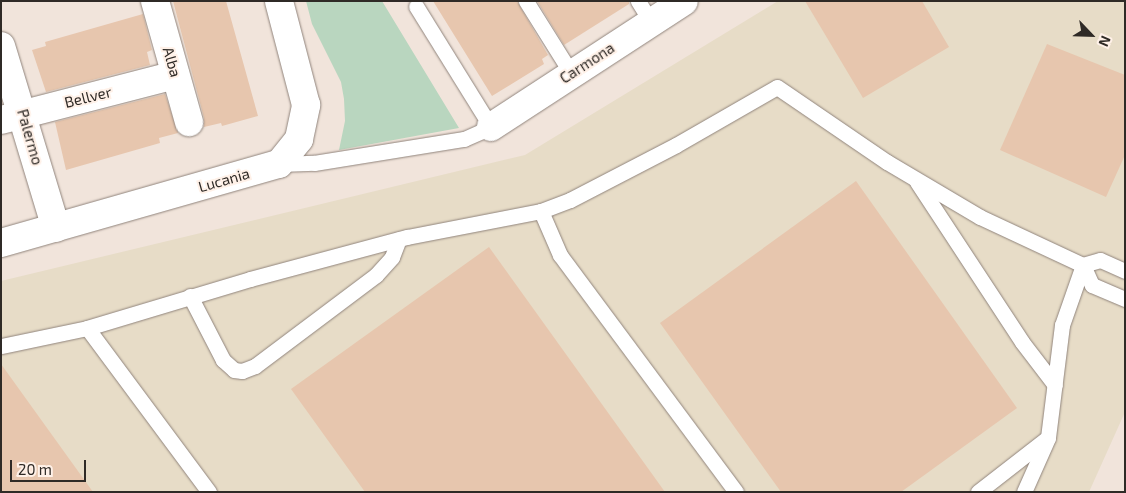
<!DOCTYPE html>
<style>
body{margin:0}
#map{position:relative;width:1126px;height:493px;overflow:hidden;background:#f1e4db;font-family:"Exo 2",sans-serif}
div>[style]{position:absolute}
[style*='--x']{left:calc(var(--x)*1px);top:calc(var(--y)*1px);width:calc(var(--w)*1px);rotate:calc(var(--a)*1deg)}
.commercial>*{inset:0;background:#e7dcc7}
.green>*{inset:0;background:#b9d6bf}
.building>*{inset:0;background:#e7c6ae}
.roads{filter:drop-shadow(0 0 1px #90847c) drop-shadow(0 0 1px #90847c)}
.lane>*{height:15px;margin:-7.5px;padding:0 7.5px;transform-origin:7.5px;border-radius:7.5px;background:#fff}
.street>*{height:28px;margin:-14px;padding:0 14px;transform-origin:14px;border-radius:14px;background:#fff}
span{translate:-50% -50%;white-space:nowrap;text-align:center;line-height:1.15;-webkit-text-stroke:4px #fff1e8;paint-order:stroke}
.street-label{font-size:15px;color:#2f2a26}
.frame{position:absolute;inset:0;border:2px solid #2f2a26;pointer-events:none}
.north{position:absolute;left:1066px;top:10px;width:50px;height:50px;-webkit-text-stroke:4px #fff1e8;paint-order:stroke;rotate:114deg;font-size:14px;font-weight:700;line-height:20px;text-align:center;color:#2f2a26}
.north::after{content:'';display:block;margin:auto;width:18px;height:22px;background:#2f2a26;clip-path:polygon(50% 0,100% 100%,50% 72%,0 100%)}
.scale{position:absolute;left:10px;top:460px;width:76px;height:22px;box-sizing:border-box;border:2px solid #2f2a26;border-top:0;padding-left:6px;font-size:15px;line-height:18px;white-space:nowrap;color:#2f2a26;-webkit-text-stroke:4px #fff1e8;paint-order:stroke}
</style>
<div id="map">
<div class="commercial">
<div style="clip-path:polygon(778px 1px,1125px 1px,1125px 412px,1089px 492px,1px 492px,1px 281px,525px 155px)"></div>
</div>
<div class="green">
<div style="clip-path:polygon(306px 1px,382px 1px,459px 128px,339px 150px,345px 121px,344px 99px,341px 82px,312px 24px)"></div>
</div>
<div class="building">
<div style="clip-path:polygon(173px 1px,226px 1px,258px 116px,222px 126px,221px 123px,204px 127px,204px 118px)"></div>
<div style="clip-path:polygon(433px 1px,517px 1px,548px 55px,542px 59px,544px 64px,492px 96px)"></div>
<div style="clip-path:polygon(537px 1px,629px 1px,629px 4px,564px 45px)"></div>
<div style="clip-path:polygon(805px 1px,922px 1px,949px 47px,863px 98px)"></div>
<div style="clip-path:polygon(143px 14px,152px 50px,147px 52px,150px 65px,46px 92px,32px 50px,46px 46px,45px 42px)"></div>
<div style="clip-path:polygon(1047px 44px,1125px 75px,1125px 155px,1106px 197px,1000px 150px)"></div>
<div style="clip-path:polygon(165px 94px,178px 133px,159px 138px,160px 143px,66px 170px,55px 122px)"></div>
<div style="clip-path:polygon(856px 181px,1017px 408px,901px 492px,781px 492px,660px 323px)"></div>
<div style="clip-path:polygon(489px 247px,665px 492px,365px 492px,291px 389px)"></div>
<div style="clip-path:polygon(1px 364px,93px 492px,1px 492px)"></div>
</div>
<div class="roads">
<div class="lane">
<div style="--x:526;--y:1;--w:85;--a:58"></div>
<div style="--x:638;--y:1;--w:25;--a:58"></div>
<div style="--x:279;--y:164;--w:35;--a:-2"></div>
<div style="--x:314;--y:163;--w:152;--a:-9.1"></div>
<div style="--x:464;--y:139;--w:30;--a:-24"></div>
<div style="--x:491;--y:127;--w:142;--a:-121.8"></div>
<div style="--x:917;--y:182;--w:191;--a:56.7"></div>
<div style="--x:1022;--y:342;--w:54;--a:52.5"></div>
<div style="--x:1125;--y:271;--w:27;--a:-156"></div>
<div style="--x:1100;--y:260;--w:18;--a:164"></div>
<div style="--x:1083;--y:265;--w:22;--a:66"></div>
<div style="--x:1092;--y:285;--w:36;--a:23"></div>
<div style="--x:190;--y:296;--w:72;--a:62.7"></div>
<div style="--x:223;--y:360;--w:15;--a:42"></div>
<div style="--x:234;--y:370;--w:8;--a:7"></div>
<div style="--x:242;--y:371;--w:14;--a:-21"></div>
<div style="--x:255;--y:366;--w:151;--a:-36.9"></div>
<div style="--x:376;--y:275;--w:24;--a:-48"></div>
<div style="--x:392;--y:257;--w:19;--a:-69"></div>
<div style="--x:1;--y:346;--w:88;--a:-11.8"></div>
<div style="--x:209;--y:492;--w:204;--a:-126.6"></div>
<div style="--x:87;--y:328;--w:170;--a:-16.7"></div>
<div style="--x:250;--y:279;--w:163;--a:-15"></div>
<div style="--x:407;--y:237;--w:136;--a:-11"></div>
<div style="--x:736;--y:492;--w:295;--a:-126.6"></div>
<div style="--x:560;--y:255;--w:48;--a:-113.4"></div>
<div style="--x:541;--y:211;--w:31;--a:-21"></div>
<div style="--x:570;--y:200;--w:119;--a:-27.4"></div>
<div style="--x:676;--y:145;--w:116;--a:-29.9"></div>
<div style="--x:777;--y:87;--w:133;--a:34.3"></div>
<div style="--x:887;--y:162;--w:108;--a:30.6"></div>
<div style="--x:980;--y:217;--w:114;--a:25"></div>
<div style="--x:1083;--y:265;--w:64;--a:109.3"></div>
<div style="--x:1062;--y:325;--w:114;--a:97.1"></div>
<div style="--x:1048;--y:438;--w:59;--a:114"></div>
<div style="--x:978;--y:492;--w:86;--a:-37.9"></div>
</div>
<div class="street">
<div style="--x:155;--y:1;--w:126;--a:74.3"></div>
<div style="--x:1;--y:46;--w:190;--a:73.2"></div>
<div style="--x:1;--y:120;--w:180;--a:-14.5"></div>
<div style="--x:491;--y:127;--w:230;--a:-33.1"></div>
<div style="--x:1;--y:243;--w:289;--a:-15.9"></div>
<div style="--x:279;--y:164;--w:32;--a:-51"></div>
<div style="--x:299;--y:139;--w:35;--a:-78"></div>
<div style="--x:306;--y:105;--w:107;--a:-104.6"></div>
</div>
</div>
<div class="street-label">
<span style="left:172px;top:62px;rotate:74deg">Alba</span>
<span style="left:587px;top:63px;rotate:-33deg">Carmona</span>
<span style="left:88px;top:97px;rotate:-14deg">Bellver</span>
<span style="left:30px;top:137px;rotate:74deg">Palermo</span>
<span style="left:224px;top:180px;rotate:-16deg">Lucania</span>
</div>
<div class="frame"></div>
<div class="north">N</div>
<div class="scale">20 m</div>
</div>
